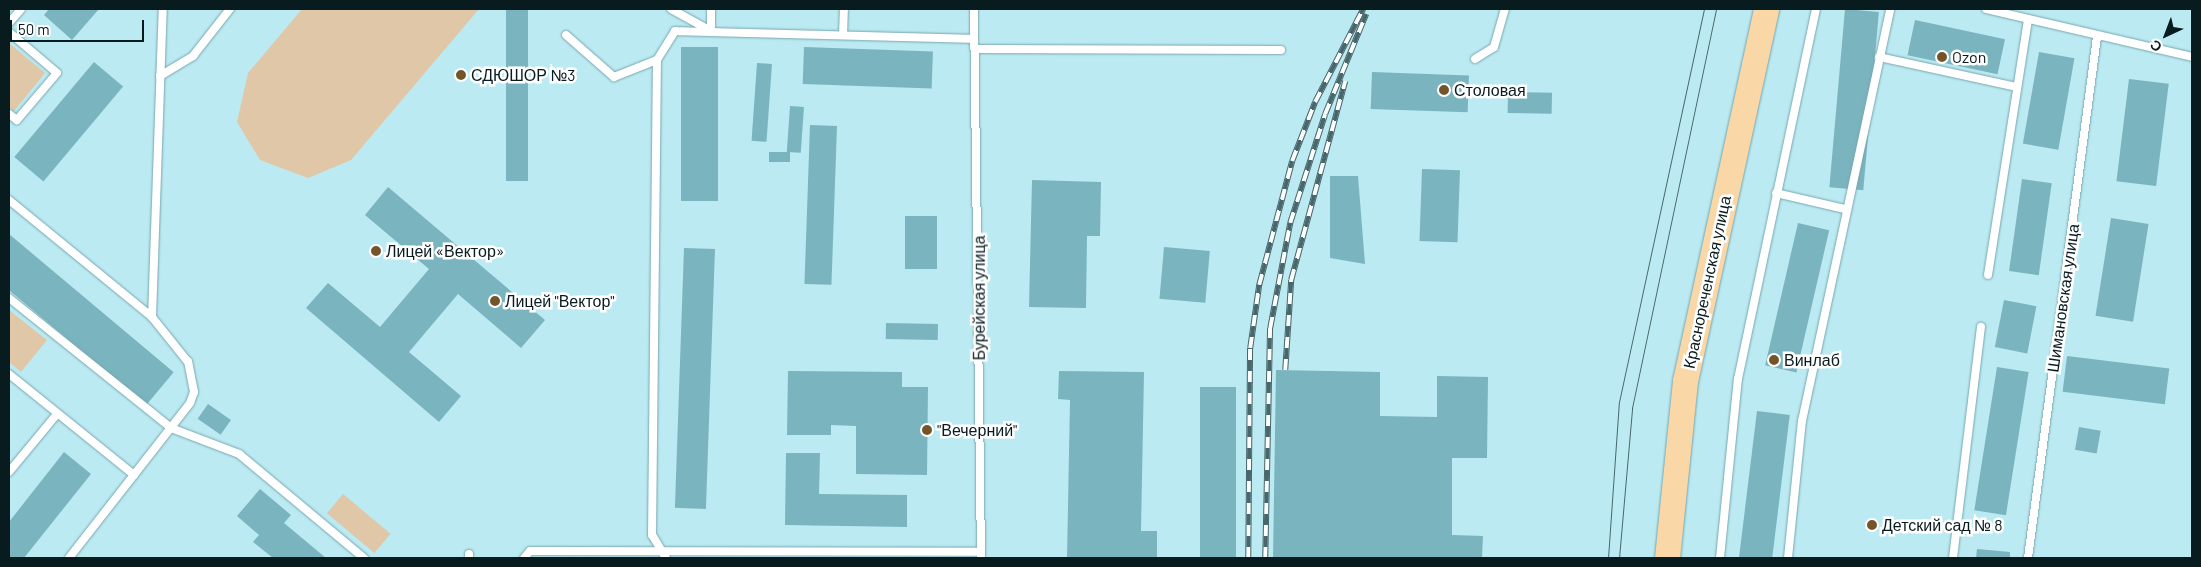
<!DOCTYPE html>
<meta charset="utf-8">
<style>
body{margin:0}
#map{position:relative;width:2201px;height:567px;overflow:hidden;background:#bbeaf2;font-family:Barlow,sans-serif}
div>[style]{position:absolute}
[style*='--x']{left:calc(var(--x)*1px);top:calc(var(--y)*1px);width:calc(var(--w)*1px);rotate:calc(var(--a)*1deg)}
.green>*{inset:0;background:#e0c7a7;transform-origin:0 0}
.building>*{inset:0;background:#7ab4be;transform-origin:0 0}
.roads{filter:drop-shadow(0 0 1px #79a6ae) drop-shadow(0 0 1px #79a6ae)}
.service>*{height:8px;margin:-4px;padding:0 4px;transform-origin:4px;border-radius:4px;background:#fff}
.primary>*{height:25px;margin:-12.5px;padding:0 12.5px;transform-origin:12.5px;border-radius:12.5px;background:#fad7a7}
.tram>*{height:1px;margin:-0.5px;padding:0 0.5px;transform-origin:0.5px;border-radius:0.5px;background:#49676b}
.rail>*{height:5.5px;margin-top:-2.75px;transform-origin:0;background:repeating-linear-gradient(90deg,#fff 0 11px,#49676b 0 22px);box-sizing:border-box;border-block:1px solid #49676b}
.dots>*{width:14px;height:14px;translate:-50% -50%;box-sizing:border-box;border:2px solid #fff;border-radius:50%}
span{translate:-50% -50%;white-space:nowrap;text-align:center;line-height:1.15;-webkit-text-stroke:5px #fff;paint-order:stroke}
.poi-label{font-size:16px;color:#081b1e}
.left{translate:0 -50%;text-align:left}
.street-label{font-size:16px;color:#081b1e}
.frame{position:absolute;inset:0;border:10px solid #081b1e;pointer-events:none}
.north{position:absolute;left:2141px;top:10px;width:50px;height:50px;-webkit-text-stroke:4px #fff;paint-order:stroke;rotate:223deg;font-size:14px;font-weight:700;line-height:20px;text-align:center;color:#081b1e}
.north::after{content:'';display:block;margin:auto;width:18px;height:22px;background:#081b1e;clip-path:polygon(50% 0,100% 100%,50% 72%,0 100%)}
.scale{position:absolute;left:10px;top:20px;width:134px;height:22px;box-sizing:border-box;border:2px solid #081b1e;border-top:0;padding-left:6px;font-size:15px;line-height:18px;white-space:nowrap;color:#081b1e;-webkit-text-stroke:4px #fff;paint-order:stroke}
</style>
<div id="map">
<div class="green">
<div style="clip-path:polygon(302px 9px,479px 9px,351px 160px,308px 178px,260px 160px,237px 122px,248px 73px)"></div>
<div style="clip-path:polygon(9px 43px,45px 73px,14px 111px,9px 107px)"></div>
<div style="clip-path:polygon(9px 310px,47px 340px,21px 372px,9px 362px)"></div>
<div style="left:343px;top:494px;width:62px;height:25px;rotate:40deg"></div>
</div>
<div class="building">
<div style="clip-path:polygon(49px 9px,99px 9px,72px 40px,44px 15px)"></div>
<div style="left:506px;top:9px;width:22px;height:172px"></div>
<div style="left:1845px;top:9px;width:34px;height:179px;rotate:5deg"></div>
<div style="left:1915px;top:20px;width:92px;height:36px;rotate:12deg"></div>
<div style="left:681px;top:47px;width:37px;height:154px"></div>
<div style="left:804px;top:47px;width:129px;height:37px;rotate:2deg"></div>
<div style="left:2039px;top:52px;width:36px;height:93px;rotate:10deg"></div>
<div style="left:94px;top:62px;width:38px;height:124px;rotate:40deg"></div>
<div style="left:757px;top:63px;width:15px;height:78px;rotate:4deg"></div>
<div style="left:1372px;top:72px;width:97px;height:37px;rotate:2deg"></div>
<div style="left:2129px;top:79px;width:40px;height:103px;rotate:7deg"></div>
<div style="left:1508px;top:92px;width:44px;height:21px;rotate:1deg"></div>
<div style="left:790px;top:106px;width:14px;height:46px;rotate:4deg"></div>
<div style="left:810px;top:125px;width:27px;height:159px;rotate:2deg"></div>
<div style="left:769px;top:152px;width:21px;height:10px"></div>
<div style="left:1422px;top:169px;width:38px;height:72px;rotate:2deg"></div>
<div style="clip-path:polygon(1330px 176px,1358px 176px,1365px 264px,1330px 258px)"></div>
<div style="left:2022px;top:179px;width:30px;height:93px;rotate:8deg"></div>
<div style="clip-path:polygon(1032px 180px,1101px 182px,1100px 236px,1087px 236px,1086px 308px,1029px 307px)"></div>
<div style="clip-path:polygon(388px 187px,545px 320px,521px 348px,458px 294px,409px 352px,461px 396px,439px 422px,306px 308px,328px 283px,380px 327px,429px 269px,365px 215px)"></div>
<div style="left:905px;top:216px;width:32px;height:53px"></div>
<div style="left:2111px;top:218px;width:38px;height:99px;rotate:9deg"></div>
<div style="left:1798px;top:223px;width:32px;height:146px;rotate:13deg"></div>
<div style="left:9px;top:234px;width:215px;height:43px;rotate:40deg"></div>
<div style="left:1164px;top:247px;width:46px;height:52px;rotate:5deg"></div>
<div style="left:684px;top:248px;width:31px;height:260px;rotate:2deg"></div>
<div style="left:2004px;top:300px;width:33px;height:48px;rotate:11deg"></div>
<div style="left:886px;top:323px;width:52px;height:16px;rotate:1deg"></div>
<div style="left:2067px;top:356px;width:103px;height:36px;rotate:7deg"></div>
<div style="left:1997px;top:367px;width:32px;height:145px;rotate:9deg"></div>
<div style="clip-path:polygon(1276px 370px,1380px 372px,1380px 416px,1437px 417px,1437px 376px,1488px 377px,1487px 458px,1452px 458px,1452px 535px,1483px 536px,1482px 558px,1273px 558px)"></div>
<div style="clip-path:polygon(788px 371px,902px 372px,902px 387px,928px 387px,927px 475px,856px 474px,856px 426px,831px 425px,831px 435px,787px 435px)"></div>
<div style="clip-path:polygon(1059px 371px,1144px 372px,1141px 531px,1157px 531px,1157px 558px,1067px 558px,1070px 400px,1058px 399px)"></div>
<div style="left:1200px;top:387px;width:36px;height:171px"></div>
<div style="left:208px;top:404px;width:28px;height:18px;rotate:35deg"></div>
<div style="left:1757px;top:411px;width:33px;height:148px;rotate:7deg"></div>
<div style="left:2079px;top:427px;width:22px;height:23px;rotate:10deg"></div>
<div style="clip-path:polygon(64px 452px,91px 474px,24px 558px,9px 558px,9px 522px)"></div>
<div style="clip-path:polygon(786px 453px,820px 453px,819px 494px,907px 495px,907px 527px,785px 525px)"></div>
<div style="clip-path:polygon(260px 489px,291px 515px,284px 523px,326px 558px,273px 558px,253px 542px,259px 535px,237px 516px)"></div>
<div style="clip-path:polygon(1977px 549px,2010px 552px,2010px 558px,1976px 558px)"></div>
</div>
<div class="roads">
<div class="service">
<div style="--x:671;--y:9;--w:43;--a:28.9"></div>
<div style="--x:711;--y:9;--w:22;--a:90"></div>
<div style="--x:974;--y:9;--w:549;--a:89.27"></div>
<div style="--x:1986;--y:9;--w:212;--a:13.1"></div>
<div style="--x:9;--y:23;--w:18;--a:-49"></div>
<div style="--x:9;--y:32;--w:63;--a:40.5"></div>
<div style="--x:57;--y:73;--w:62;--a:130.4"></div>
<div style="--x:17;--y:120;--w:10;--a:-143"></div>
<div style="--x:566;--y:35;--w:64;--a:41.2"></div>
<div style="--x:614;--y:77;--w:46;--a:-21.6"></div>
<div style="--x:843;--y:35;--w:26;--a:-88"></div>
<div style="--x:977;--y:49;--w:304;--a:0.2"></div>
<div style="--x:1879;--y:57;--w:141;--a:12.3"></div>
<div style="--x:1475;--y:59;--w:22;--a:-32"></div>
<div style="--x:1494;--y:47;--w:40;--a:-74"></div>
<div style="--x:160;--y:76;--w:39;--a:-31"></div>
<div style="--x:193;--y:56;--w:60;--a:-51.8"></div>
<div style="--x:1776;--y:193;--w:71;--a:13.1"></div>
<div style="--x:9;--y:200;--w:185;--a:39.3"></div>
<div style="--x:1988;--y:275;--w:258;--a:-81.1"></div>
<div style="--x:9;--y:298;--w:208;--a:38.7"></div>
<div style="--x:171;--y:428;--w:73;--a:20.9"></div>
<div style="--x:239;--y:454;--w:163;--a:39.8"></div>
<div style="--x:9;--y:374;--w:161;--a:38.9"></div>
<div style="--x:9;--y:472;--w:75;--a:-50.4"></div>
<div style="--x:69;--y:558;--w:197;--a:-52"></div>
<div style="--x:190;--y:403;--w:12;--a:-70"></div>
<div style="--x:194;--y:392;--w:31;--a:-101"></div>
<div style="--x:188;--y:362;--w:58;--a:-128.7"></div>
<div style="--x:152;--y:317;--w:308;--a:-88"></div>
<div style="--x:469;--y:558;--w:4;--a:-90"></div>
<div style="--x:524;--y:558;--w:9;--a:-49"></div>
<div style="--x:530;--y:551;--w:451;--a:0.1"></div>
<div style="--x:666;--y:558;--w:27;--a:-121"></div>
<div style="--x:652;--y:535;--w:475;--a:-89.4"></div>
<div style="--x:657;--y:60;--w:34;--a:-58"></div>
<div style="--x:675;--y:31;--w:299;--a:1.5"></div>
<div style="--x:1720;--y:558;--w:180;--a:-84.3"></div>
<div style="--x:1738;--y:379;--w:378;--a:-78.1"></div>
<div style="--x:1788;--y:558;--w:138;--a:-84.2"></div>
<div style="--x:1802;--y:421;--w:421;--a:-77.9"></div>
<div style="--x:1953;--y:558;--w:233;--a:-83.1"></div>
<div style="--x:2028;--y:558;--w:526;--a:-82.46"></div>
</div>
<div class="primary">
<div style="--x:1667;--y:558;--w:178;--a:-84.2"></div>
<div style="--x:1685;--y:381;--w:381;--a:-77.7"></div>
</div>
</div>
<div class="tram">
<div style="--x:1608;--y:558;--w:156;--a:-86"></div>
<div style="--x:1619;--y:402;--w:402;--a:-77.8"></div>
<div style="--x:1619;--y:558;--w:151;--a:-85"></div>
<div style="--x:1632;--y:408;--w:408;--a:-78.1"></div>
</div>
<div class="rail">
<div style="--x:1285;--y:370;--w:90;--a:-86.2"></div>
<div style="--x:1291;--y:280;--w:206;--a:-74.8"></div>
<div style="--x:1248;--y:558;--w:210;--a:-89.5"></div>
<div style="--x:1250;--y:348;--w:64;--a:-81.9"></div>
<div style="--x:1259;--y:285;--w:128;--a:-75.1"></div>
<div style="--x:1292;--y:161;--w:63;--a:-68.7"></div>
<div style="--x:1315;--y:102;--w:105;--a:-62.7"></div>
<div style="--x:1265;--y:558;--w:230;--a:-88.8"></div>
<div style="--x:1270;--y:328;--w:107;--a:-79.2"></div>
<div style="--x:1290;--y:223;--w:114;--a:-72.2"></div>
<div style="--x:1325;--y:114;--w:108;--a:-67.7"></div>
</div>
<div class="dots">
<div style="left:1942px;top:57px;background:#74552a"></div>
<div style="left:461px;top:75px;background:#74552a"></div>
<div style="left:1444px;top:90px;background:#74552a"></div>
<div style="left:376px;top:251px;background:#74552a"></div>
<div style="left:495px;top:301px;background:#74552a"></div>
<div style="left:1774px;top:360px;background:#74552a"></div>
<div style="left:927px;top:430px;background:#74552a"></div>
<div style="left:1872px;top:525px;background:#74552a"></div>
</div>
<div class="poi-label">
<span class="left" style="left:1952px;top:57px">Ozon</span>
<span class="left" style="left:471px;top:75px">СДЮШОР №3</span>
<span class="left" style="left:1454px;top:90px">Столовая</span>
<span class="left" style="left:386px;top:251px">Лицей «Вектор»</span>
<span class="left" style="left:505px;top:301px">Лицей "Вектор"</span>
<span class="left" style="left:1784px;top:360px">Винлаб</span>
<span class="left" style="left:937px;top:430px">"Вечерний"</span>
<span class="left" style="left:1882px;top:525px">Детский сад № 8</span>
</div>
<div class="street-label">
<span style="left:1707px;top:282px;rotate:-78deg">Краснореченская улица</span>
<span style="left:979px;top:298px;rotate:-90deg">Бурейская улица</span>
<span style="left:2063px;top:298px;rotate:-82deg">Шимановская улица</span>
</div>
<div class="frame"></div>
<div class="north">С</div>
<div class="scale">50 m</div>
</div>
